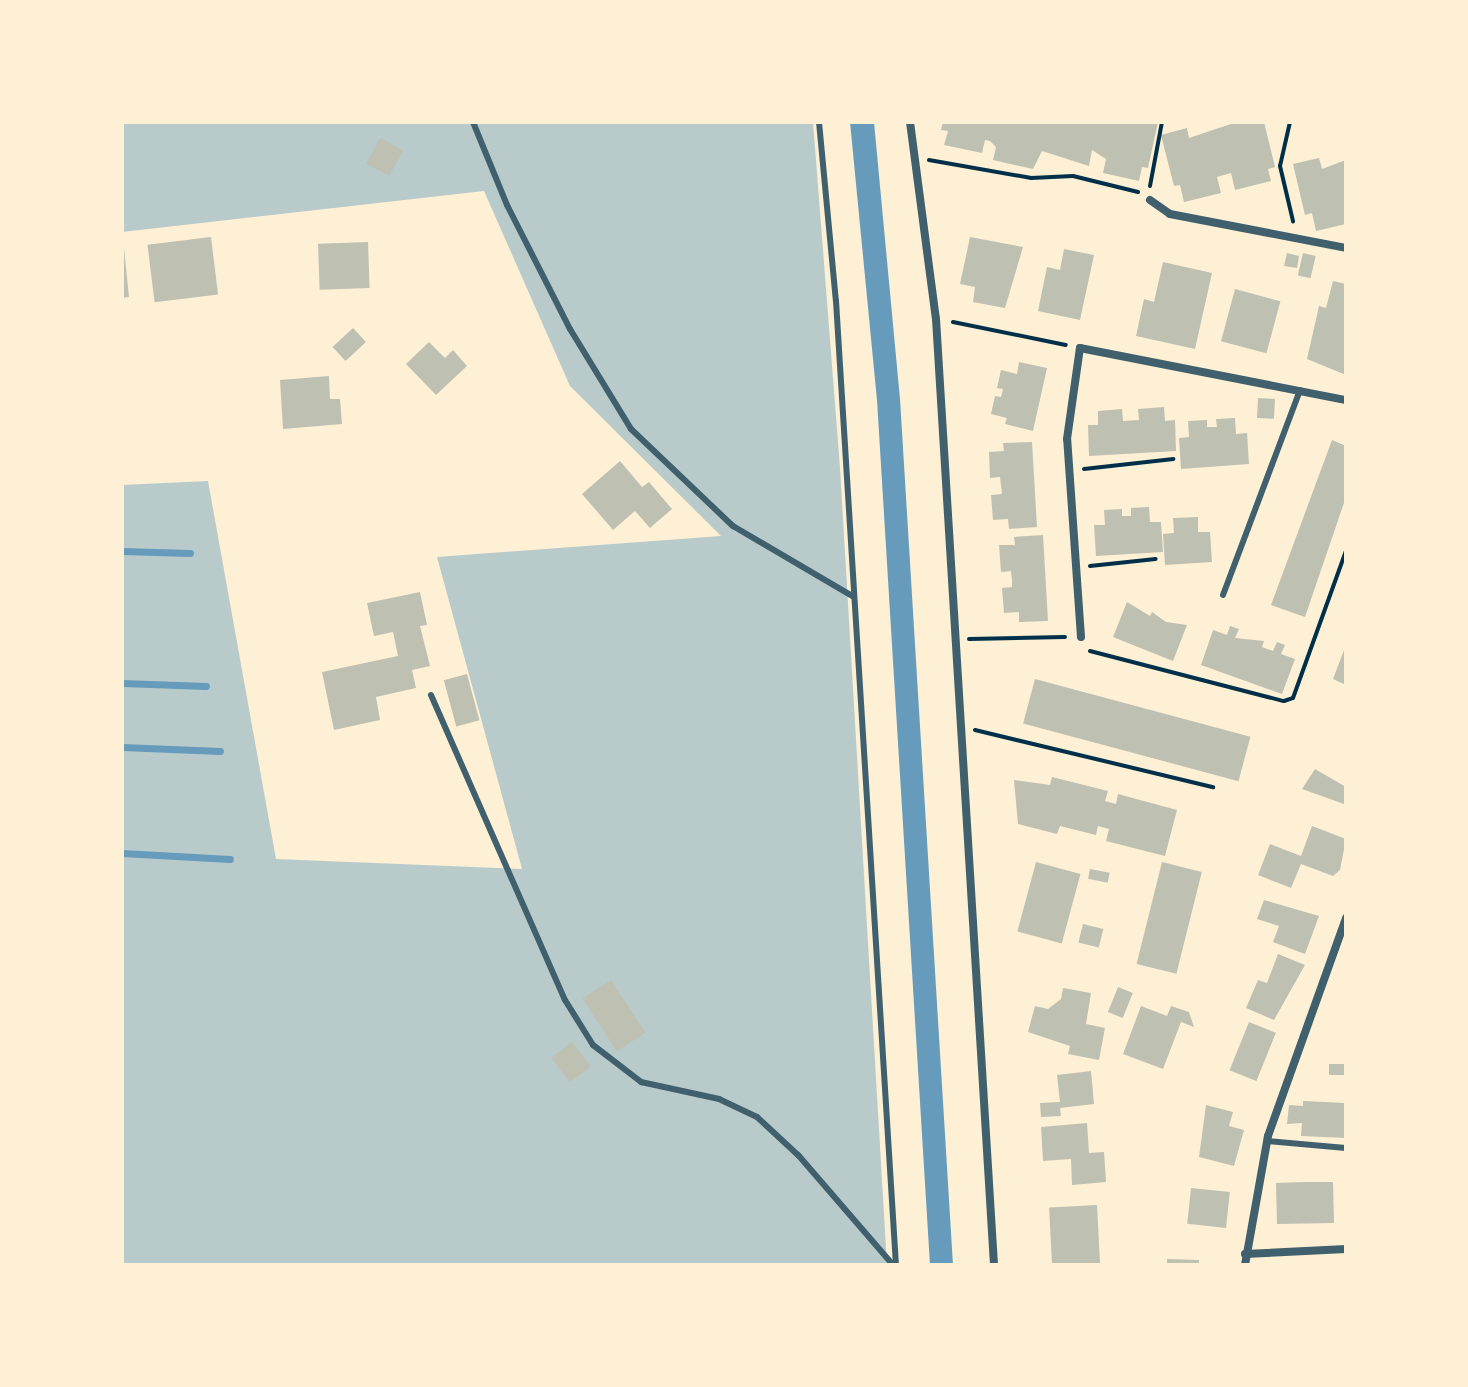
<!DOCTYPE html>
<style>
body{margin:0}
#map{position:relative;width:1468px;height:1387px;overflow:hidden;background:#fdf0d5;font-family:"Source Sans 3",sans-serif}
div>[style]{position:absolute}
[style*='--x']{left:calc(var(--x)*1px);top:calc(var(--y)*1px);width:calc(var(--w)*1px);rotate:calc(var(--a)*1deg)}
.green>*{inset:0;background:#b9caca}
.water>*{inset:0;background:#669bbc}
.stream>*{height:7px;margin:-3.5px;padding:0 3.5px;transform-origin:3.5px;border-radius:3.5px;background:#669bbc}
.building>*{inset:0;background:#bec0b2;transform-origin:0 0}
.path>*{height:4px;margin:-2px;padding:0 2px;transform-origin:2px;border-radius:2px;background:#003049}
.service>*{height:6px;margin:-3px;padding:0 3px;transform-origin:3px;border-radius:3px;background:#3f606c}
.minor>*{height:8px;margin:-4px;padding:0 4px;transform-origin:4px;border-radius:4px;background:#3f606c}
span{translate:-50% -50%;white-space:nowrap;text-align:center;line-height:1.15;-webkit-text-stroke:6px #fdf0d5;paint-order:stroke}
.frame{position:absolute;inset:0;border:124px solid #fdf0d5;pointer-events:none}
</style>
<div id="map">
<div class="green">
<div style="clip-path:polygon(122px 122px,813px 122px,840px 468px,887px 1265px,122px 1265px,122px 485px,208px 481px,276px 859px,522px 869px,437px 557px,721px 536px,570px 386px,484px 191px,122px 232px)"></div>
</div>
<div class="water">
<div style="clip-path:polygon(850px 122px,874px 122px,900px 399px,953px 1265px,930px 1265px,877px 400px)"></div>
</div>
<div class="stream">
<div style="--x:122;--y:551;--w:68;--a:1.7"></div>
<div style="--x:122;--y:683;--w:84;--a:2"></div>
<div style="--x:122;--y:747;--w:98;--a:2.3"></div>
<div style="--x:122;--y:853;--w:108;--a:3.2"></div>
</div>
<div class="building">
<div style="clip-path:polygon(943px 122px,1158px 122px,1148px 168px,1142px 167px,1139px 181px,1103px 173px,1106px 159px,1092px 150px,1089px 166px,1042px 151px,1033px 169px,993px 160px,996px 147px,990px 141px,985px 140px,982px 153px,944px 145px,948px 131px,941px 130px)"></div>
<div style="clip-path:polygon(1237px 122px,1264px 122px,1275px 167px,1268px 169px,1271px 181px,1235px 190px,1231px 173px,1217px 177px,1221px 193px,1184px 202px,1180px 185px,1174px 186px,1161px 135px,1187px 128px,1189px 138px)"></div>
<div style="left:380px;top:138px;width:26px;height:29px;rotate:28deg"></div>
<div style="clip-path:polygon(1319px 158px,1322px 169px,1346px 160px,1346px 224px,1316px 231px,1312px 213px,1305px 215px,1293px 164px)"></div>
<div style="left:211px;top:237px;width:58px;height:64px;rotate:83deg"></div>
<div style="clip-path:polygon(970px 237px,1023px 247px,1005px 308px,973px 302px,975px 287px,960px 284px)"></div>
<div style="left:368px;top:242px;width:46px;height:50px;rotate:88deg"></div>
<div style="clip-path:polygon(124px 248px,129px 297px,122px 298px,122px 249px)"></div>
<div style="clip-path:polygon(1064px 249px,1094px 255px,1080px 320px,1038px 311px,1047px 267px,1060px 270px)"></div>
<div style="clip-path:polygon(1287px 253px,1299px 256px,1297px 268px,1284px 266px)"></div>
<div style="left:1303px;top:253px;width:13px;height:23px;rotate:13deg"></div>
<div style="clip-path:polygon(1163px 262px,1212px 273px,1195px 349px,1136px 336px,1144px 299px,1154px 302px)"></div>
<div style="clip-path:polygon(1333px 281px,1346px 284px,1346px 375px,1307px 359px,1319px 306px,1326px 308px)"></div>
<div style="left:1235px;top:289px;width:47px;height:54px;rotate:15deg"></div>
<div style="left:353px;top:328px;width:19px;height:28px;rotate:47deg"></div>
<div style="clip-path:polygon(429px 342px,445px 358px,453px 350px,467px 366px,436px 395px,406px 364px)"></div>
<div style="clip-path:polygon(1019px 362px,1047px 368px,1033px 431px,1005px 424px,1007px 418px,991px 414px,995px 396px,1001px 397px,1003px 389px,997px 388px,1001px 370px,1017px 374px)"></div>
<div style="clip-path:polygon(329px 376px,330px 399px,340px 399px,342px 424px,283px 429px,280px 380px)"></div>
<div style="left:1258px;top:398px;width:17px;height:20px;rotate:3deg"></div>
<div style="clip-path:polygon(1164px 407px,1165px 421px,1175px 420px,1176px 451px,1089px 456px,1088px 425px,1098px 425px,1098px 411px,1122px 409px,1123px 421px,1139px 420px,1138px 409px)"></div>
<div style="clip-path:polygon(1235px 418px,1236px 434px,1247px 433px,1249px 464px,1181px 469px,1179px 438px,1189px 437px,1188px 421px,1207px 420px,1207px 427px,1217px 427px,1216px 419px)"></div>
<div style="clip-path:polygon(1332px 440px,1346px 446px,1346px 497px,1305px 617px,1271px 605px)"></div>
<div style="clip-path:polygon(1032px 442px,1037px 527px,1009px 529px,1008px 519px,993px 520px,991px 495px,1002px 494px,1000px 477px,990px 478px,989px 452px,1004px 451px,1003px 443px)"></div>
<div style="clip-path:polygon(620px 461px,642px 487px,649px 482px,672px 509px,650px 528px,635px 511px,613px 530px,582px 494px)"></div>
<div style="clip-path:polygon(1149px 507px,1150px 522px,1161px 522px,1163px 552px,1096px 556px,1094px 525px,1105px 525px,1104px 510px,1122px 509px,1122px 516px,1131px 516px,1131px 508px)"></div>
<div style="clip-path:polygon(1198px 517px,1198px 532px,1210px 532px,1212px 562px,1165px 565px,1163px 534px,1174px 533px,1173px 518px)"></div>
<div style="clip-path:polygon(1043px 535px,1048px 621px,1019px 622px,1019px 612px,1004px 613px,1002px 588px,1012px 587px,1012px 580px,1011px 571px,1001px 572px,999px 545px,1015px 545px,1014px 537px)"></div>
<div style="clip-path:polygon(420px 592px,427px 625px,420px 626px,430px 666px,412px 670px,416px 688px,376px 697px,380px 720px,334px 730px,322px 672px,398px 656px,393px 632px,374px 636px,367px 603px)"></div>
<div style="clip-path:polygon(1127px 602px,1150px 616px,1152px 612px,1166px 622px,1187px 625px,1173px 661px,1113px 637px)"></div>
<div style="clip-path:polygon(1230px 626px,1239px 629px,1235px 638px,1264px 641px,1262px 647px,1273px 651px,1277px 642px,1285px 645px,1281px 654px,1295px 659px,1282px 694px,1201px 665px,1213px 630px,1227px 635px)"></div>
<div style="clip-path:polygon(1346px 645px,1346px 685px,1333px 679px)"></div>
<div style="left:467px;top:674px;width:48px;height:24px;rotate:75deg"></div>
<div style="left:1035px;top:679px;width:223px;height:46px;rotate:15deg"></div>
<div style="clip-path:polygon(1315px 769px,1346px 787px,1344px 804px,1302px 789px)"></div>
<div style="clip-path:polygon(1052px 777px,1108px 791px,1105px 801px,1116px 804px,1118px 794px,1177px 810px,1165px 856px,1106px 841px,1109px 829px,1098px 826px,1096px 835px,1060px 826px,1057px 834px,1018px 824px,1014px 780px,1050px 785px)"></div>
<div style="clip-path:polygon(1312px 826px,1346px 839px,1340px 870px,1333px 876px,1301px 864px,1291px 888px,1258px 875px,1270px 844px,1301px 856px)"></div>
<div style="left:1036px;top:862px;width:46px;height:72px;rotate:15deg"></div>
<div style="left:1162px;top:862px;width:41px;height:105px;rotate:14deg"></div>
<div style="left:1090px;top:869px;width:20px;height:10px;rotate:11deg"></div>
<div style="clip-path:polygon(1264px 900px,1319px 916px,1305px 954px,1273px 942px,1279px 926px,1257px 919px)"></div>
<div style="left:1083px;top:924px;width:21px;height:19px;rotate:14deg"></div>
<div style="clip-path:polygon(1278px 954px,1305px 965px,1274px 1020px,1246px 1008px,1258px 980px,1267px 983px)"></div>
<div style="left:611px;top:980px;width:63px;height:34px;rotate:57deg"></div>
<div style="left:1118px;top:987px;width:16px;height:27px;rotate:22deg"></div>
<div style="clip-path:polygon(1063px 988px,1091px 993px,1086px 1024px,1105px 1028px,1099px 1060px,1068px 1054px,1070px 1046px,1028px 1032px,1035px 1006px,1048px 1009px,1061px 999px)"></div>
<div style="clip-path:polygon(1141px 1006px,1167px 1016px,1171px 1006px,1189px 1012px,1194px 1027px,1181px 1022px,1163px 1069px,1123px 1054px)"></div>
<div style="left:1249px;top:1022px;width:29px;height:52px;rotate:22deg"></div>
<div style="left:572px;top:1042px;width:31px;height:26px;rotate:53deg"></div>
<div style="left:1346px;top:1064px;width:11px;height:17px;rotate:90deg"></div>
<div style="clip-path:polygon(1091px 1071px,1094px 1104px,1060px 1108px,1061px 1116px,1041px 1117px,1040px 1103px,1060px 1102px,1057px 1075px)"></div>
<div style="clip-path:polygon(1303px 1101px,1345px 1103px,1346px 1138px,1301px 1136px,1302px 1123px,1287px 1124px,1289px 1105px,1303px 1106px)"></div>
<div style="clip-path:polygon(1206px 1105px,1233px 1112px,1229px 1126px,1244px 1130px,1234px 1166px,1199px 1157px)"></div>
<div style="clip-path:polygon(1087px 1123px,1089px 1153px,1104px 1152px,1106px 1182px,1072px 1185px,1071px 1159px,1043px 1161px,1041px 1127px)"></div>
<div style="clip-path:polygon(1305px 1182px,1333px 1182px,1334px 1223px,1277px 1224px,1276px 1183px)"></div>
<div style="left:1191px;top:1188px;width:39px;height:36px;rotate:6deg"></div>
<div style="left:1097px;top:1205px;width:60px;height:48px;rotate:87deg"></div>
<div style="clip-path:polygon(1167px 1259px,1199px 1260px,1199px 1265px,1167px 1265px)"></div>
</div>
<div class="path">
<div style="--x:1290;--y:122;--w:45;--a:102.8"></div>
<div style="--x:1280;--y:166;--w:57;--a:76.7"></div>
<div style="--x:1291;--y:122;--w:14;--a:0"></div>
<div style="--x:929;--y:160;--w:104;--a:10"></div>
<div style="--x:1031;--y:178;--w:42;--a:-2.7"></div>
<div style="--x:1073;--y:176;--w:67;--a:13.8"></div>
<div style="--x:1150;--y:186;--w:65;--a:-79.4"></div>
<div style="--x:953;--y:322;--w:115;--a:11.5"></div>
<div style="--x:1084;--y:469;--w:90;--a:-6.4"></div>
<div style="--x:1090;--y:566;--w:66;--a:-6.1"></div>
<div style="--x:969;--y:639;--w:96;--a:-1.2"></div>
<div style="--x:1090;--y:651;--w:200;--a:14.5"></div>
<div style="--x:1284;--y:701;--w:9;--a:-18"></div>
<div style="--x:1293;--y:698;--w:156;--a:-70.2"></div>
<div style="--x:975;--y:730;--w:245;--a:13.5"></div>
</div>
<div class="service">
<div style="--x:473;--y:122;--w:90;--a:67.7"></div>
<div style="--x:507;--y:205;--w:139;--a:63.1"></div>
<div style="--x:570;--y:329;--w:117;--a:58.6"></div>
<div style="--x:631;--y:429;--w:141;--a:43.6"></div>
<div style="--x:733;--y:526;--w:140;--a:30.4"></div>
<div style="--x:819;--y:122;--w:180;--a:84.6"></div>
<div style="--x:836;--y:301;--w:966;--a:86.44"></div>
<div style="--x:1223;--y:595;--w:219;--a:-69.4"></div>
<div style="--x:431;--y:695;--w:333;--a:66.3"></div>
<div style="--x:565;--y:1000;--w:53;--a:58.1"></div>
<div style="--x:593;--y:1045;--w:61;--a:37.6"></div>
<div style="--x:641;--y:1082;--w:80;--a:12.3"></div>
<div style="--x:719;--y:1099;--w:42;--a:25.3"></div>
<div style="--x:757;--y:1117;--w:57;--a:42.9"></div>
<div style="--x:799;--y:1156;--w:144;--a:49.2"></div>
<div style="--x:1267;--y:1141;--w:79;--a:5.1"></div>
</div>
<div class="minor">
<div style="--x:910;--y:122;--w:199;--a:82.5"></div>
<div style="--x:936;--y:319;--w:948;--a:86.49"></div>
<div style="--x:1150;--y:200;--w:24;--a:35"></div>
<div style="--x:1170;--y:214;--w:179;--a:10.9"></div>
<div style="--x:1081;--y:637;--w:198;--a:-94"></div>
<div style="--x:1067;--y:439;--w:92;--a:-81.9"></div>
<div style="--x:1080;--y:348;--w:271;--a:11.1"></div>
<div style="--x:1245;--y:1254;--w:101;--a:-2.8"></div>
<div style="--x:1245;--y:1265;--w:131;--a:-79.9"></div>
<div style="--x:1268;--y:1136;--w:232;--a:-70.3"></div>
</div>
<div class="frame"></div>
</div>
